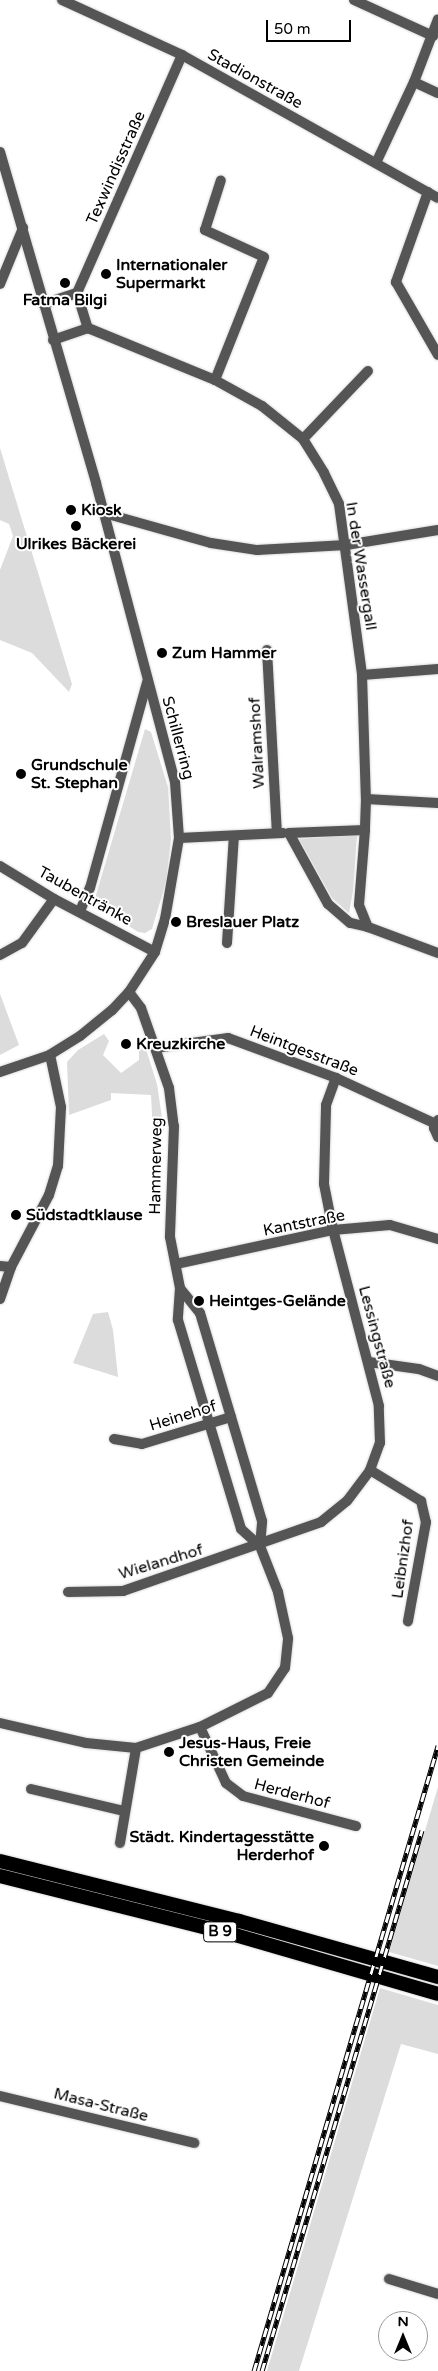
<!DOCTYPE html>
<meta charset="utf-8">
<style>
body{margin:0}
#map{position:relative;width:438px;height:2371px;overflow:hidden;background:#fff;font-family:"Varela Round",sans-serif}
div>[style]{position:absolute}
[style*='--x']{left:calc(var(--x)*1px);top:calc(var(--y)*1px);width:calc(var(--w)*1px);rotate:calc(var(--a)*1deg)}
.green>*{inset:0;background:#dcdcdc}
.roads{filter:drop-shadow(0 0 1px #dbdbdb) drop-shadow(0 0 1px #dbdbdb)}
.minor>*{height:10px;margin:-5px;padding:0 5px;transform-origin:5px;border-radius:5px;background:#555}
.trunk>*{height:14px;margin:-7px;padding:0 7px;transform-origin:7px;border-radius:7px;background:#000}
.rail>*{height:5px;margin-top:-2.5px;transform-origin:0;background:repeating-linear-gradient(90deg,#fff 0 9px,#000 0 18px);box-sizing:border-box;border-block:1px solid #000}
.dots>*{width:14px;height:14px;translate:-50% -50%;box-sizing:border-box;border:2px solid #fff;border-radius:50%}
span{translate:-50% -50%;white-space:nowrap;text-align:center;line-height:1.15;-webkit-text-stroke:4px #fff;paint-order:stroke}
.shield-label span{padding:1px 4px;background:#fff;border:1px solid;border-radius:4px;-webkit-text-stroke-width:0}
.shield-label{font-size:15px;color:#000;font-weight:700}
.street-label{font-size:16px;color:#000}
.poi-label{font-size:16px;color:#000;font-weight:700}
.left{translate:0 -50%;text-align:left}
.right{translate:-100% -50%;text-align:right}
.north{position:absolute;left:378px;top:2311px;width:50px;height:50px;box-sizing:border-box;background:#fff;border:1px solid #999;border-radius:50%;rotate:0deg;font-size:14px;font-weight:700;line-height:20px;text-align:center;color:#000}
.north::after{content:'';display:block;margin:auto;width:18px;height:22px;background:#000;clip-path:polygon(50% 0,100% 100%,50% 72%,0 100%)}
.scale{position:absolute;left:266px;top:20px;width:85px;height:22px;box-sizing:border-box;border:2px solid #000;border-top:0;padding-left:6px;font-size:15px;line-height:18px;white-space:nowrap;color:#000;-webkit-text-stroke:4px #fff;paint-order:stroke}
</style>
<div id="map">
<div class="green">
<div style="clip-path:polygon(0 448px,72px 684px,69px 692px,32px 653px,0 640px,0 570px,13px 536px,9px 524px,0 520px)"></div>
<div style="clip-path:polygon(145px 729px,151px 732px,168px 787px,171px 839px,166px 882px,152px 929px,145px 933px,138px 932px,98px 906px,96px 895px)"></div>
<div style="clip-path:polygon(357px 835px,353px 891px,349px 913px,332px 898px,299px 839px)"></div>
<div style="clip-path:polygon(0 994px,19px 1045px,0 1055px)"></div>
<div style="clip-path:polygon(104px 1034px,109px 1041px,103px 1055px,121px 1073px,139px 1060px,139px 1048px,145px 1046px,157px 1084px,164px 1131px,153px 1133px,151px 1095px,111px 1093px,111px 1100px,69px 1115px,67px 1062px,78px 1050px)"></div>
<div style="clip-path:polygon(108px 1312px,113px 1330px,118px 1377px,73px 1363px,93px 1314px)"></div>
<div style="clip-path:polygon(438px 1787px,438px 1966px,389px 1952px)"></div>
<div style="clip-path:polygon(380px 1988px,438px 2005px,438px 2054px,401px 2044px,299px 2371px,267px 2371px)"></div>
</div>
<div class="roads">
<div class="minor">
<div style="--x:62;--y:0;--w:132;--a:24.6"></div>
<div style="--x:182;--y:55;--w:293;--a:29.2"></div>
<div style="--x:354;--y:0;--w:87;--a:24.5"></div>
<div style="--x:414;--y:82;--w:26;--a:25"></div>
<div style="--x:0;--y:152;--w:345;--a:73.8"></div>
<div style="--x:96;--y:483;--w:309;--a:75.2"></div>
<div style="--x:175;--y:782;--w:56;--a:85.9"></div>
<div style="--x:179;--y:838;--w:82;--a:99.8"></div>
<div style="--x:165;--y:919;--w:34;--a:107"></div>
<div style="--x:155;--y:952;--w:48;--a:123"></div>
<div style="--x:129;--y:992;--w:25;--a:133"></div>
<div style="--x:112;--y:1010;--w:41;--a:140.9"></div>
<div style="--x:80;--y:1036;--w:36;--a:148"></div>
<div style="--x:50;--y:1055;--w:53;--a:161.2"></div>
<div style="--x:376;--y:163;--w:89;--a:-64.9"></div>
<div style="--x:414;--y:82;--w:67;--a:-69.1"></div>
<div style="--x:428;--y:192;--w:96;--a:109.6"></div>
<div style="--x:396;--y:282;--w:84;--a:60.1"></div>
<div style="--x:0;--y:284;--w:61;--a:-67.7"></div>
<div style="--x:77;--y:293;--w:260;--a:-66.2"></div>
<div style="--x:43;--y:304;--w:36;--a:-18"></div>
<div style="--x:77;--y:293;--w:37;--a:73"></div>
<div style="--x:88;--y:328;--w:37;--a:161"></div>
<div style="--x:88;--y:328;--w:137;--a:22.3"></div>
<div style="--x:215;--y:380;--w:54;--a:29"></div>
<div style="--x:262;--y:406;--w:53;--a:38.8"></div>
<div style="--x:303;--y:439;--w:40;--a:58"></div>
<div style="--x:324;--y:473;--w:34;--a:64"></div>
<div style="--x:339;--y:504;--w:173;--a:82.3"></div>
<div style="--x:362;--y:675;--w:124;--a:88.2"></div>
<div style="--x:366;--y:799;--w:31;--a:92"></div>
<div style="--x:365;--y:830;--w:75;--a:94.6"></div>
<div style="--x:359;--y:905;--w:24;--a:68"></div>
<div style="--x:368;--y:927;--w:18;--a:-167"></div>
<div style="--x:350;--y:923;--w:29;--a:-139"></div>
<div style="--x:328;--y:904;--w:81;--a:-118.8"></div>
<div style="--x:289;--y:833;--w:76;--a:-2.3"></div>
<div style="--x:215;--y:380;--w:132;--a:-68.3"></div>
<div style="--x:264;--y:257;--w:65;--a:-155.4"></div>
<div style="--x:205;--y:230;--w:52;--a:-72.3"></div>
<div style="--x:303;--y:439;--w:94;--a:-46.3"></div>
<div style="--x:104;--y:513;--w:111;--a:15.7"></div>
<div style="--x:211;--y:543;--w:47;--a:8.7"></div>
<div style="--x:257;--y:550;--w:89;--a:-3.2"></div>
<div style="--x:346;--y:545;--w:93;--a:-9.3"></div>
<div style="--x:267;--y:650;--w:183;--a:86.9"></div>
<div style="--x:362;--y:675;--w:76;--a:-4.5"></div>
<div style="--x:366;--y:799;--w:72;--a:3.2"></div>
<div style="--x:179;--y:838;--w:104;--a:-2.8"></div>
<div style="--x:0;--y:866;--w:63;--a:31.4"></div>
<div style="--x:54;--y:899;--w:114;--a:27.7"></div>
<div style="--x:80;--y:911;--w:25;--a:-67"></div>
<div style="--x:90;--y:888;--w:214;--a:-74.5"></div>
<div style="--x:368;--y:927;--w:75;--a:20.4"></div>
<div style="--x:227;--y:943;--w:107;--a:-86.3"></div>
<div style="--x:0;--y:955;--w:25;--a:-29"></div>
<div style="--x:22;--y:943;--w:54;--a:-54"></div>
<div style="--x:129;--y:992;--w:20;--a:53"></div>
<div style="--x:141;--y:1008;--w:85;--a:70.7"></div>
<div style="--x:169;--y:1088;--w:38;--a:83"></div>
<div style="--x:174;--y:1126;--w:111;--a:92.1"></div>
<div style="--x:170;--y:1237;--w:52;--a:78.9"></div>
<div style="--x:180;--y:1288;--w:32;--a:94"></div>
<div style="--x:178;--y:1320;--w:218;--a:73.2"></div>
<div style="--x:241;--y:1529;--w:25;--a:42"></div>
<div style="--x:155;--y:1048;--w:74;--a:-7.8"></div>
<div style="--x:228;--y:1038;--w:115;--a:20.3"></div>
<div style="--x:336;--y:1078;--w:110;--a:24.7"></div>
<div style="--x:438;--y:1120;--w:9;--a:117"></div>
<div style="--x:434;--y:1128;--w:10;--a:66"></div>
<div style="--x:176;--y:1264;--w:161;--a:-12.2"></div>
<div style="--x:333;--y:1230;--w:57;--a:-5"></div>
<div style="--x:390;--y:1225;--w:50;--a:16.3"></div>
<div style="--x:0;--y:1266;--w:11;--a:5"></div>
<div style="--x:0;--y:1299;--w:34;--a:-71"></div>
<div style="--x:11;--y:1267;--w:81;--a:-62.2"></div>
<div style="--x:49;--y:1195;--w:30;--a:-73"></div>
<div style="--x:58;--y:1166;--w:59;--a:-87.1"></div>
<div style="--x:61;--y:1107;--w:53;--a:-101.9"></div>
<div style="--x:369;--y:1362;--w:50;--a:8"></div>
<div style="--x:419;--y:1369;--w:20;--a:20"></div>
<div style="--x:114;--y:1439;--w:28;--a:10"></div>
<div style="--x:142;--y:1444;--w:93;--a:-16.9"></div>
<div style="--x:370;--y:1470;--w:60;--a:31.3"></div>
<div style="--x:421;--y:1501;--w:22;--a:77"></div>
<div style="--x:426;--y:1522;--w:101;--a:100.3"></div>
<div style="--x:68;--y:1592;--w:55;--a:-1"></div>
<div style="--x:123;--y:1591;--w:210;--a:-19.2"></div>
<div style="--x:321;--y:1522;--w:33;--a:-39"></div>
<div style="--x:347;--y:1501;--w:39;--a:-53"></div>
<div style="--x:370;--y:1470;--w:29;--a:-70"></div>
<div style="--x:380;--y:1443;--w:37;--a:-92"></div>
<div style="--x:379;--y:1406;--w:182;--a:-104.6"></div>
<div style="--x:333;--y:1230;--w:47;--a:-101.1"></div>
<div style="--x:324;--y:1184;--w:79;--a:-88.5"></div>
<div style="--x:326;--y:1105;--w:29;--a:-70"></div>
<div style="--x:0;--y:1723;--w:88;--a:13.1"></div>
<div style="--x:86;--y:1743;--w:50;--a:5.7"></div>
<div style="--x:136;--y:1748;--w:67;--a:-18.2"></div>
<div style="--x:200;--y:1727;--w:76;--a:-26.6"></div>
<div style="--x:268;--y:1693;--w:30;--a:-56"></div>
<div style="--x:285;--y:1668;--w:30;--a:-84"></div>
<div style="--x:288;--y:1638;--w:47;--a:-102.3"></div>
<div style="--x:278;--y:1592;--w:49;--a:-111.4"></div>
<div style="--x:260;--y:1546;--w:25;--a:-85"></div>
<div style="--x:262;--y:1521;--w:217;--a:-106.6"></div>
<div style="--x:200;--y:1313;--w:32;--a:-129"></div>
<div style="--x:200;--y:1727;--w:62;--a:65.1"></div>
<div style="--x:226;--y:1783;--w:21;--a:37"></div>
<div style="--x:243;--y:1796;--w:117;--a:14.9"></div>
<div style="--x:31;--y:1789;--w:96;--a:13.3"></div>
<div style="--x:120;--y:1843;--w:96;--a:-80.4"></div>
<div style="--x:0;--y:2096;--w:200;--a:13.6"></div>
<div style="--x:389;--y:2279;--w:51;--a:17"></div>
</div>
<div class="trunk">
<div style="--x:0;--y:1861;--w:246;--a:14.1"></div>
<div style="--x:239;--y:1921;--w:207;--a:15.7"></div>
<div style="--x:0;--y:1876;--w:242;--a:14.1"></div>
<div style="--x:235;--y:1935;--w:211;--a:16.2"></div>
</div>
</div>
<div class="rail">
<div style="--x:254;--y:2371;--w:652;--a:-73.6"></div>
<div style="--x:262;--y:2371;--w:564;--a:-73.52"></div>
</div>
<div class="dots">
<div style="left:106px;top:274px;background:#000"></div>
<div style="left:65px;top:283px;background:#000"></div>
<div style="left:71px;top:510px;background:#000"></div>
<div style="left:76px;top:526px;background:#000"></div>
<div style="left:162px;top:653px;background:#000"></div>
<div style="left:21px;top:774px;background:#000"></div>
<div style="left:176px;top:922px;background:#000"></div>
<div style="left:126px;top:1044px;background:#000"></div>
<div style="left:16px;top:1215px;background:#000"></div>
<div style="left:199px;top:1301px;background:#000"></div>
<div style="left:169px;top:1752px;background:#000"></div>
<div style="left:324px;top:1846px;background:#000"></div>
</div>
<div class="shield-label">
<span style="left:220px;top:1932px">B 9</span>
</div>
<div class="street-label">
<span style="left:255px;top:79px;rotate:29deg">Stadionstraße</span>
<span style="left:116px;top:168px;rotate:-66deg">Texwindisstraße</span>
<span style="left:361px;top:566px;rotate:81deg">In der Wassergall</span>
<span style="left:178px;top:738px;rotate:75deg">Schillerring</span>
<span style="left:257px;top:743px;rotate:-93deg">Walramshof</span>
<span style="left:85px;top:896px;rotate:29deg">Taubentränke</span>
<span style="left:304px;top:1051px;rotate:21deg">Heintgesstraße</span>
<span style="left:156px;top:1166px;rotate:-89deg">Hammerweg</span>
<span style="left:304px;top:1223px;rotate:-11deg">Kantstraße</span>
<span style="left:377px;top:1337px;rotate:75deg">Lessingstraße</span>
<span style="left:183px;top:1416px;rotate:-17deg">Heinehof</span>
<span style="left:403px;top:1559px;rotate:-82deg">Leibnizhof</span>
<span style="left:161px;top:1562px;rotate:-17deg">Wielandhof</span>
<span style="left:292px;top:1794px;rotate:15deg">Herderhof</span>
<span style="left:101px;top:2105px;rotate:14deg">Masa-Straße</span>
</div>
<div class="poi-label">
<span class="left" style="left:116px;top:274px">Internationaler<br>Supermarkt</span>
<span style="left:65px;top:300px">Fatma Bilgi</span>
<span class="left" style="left:81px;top:510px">Kiosk</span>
<span style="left:76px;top:544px">Ulrikes Bäckerei</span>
<span class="left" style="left:172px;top:653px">Zum Hammer</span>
<span class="left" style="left:31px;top:774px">Grundschule<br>St. Stephan</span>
<span class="left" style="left:186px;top:922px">Breslauer Platz</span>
<span class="left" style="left:136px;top:1044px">Kreuzkirche</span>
<span class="left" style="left:26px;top:1215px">Südstadtklause</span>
<span class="left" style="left:209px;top:1301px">Heintges-Gelände</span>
<span class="left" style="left:179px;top:1752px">Jesus-Haus, Freie<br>Christen Gemeinde</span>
<span class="right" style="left:314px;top:1846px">Städt. Kindertagesstätte<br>Herderhof</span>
</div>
<div class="north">N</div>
<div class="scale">50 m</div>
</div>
